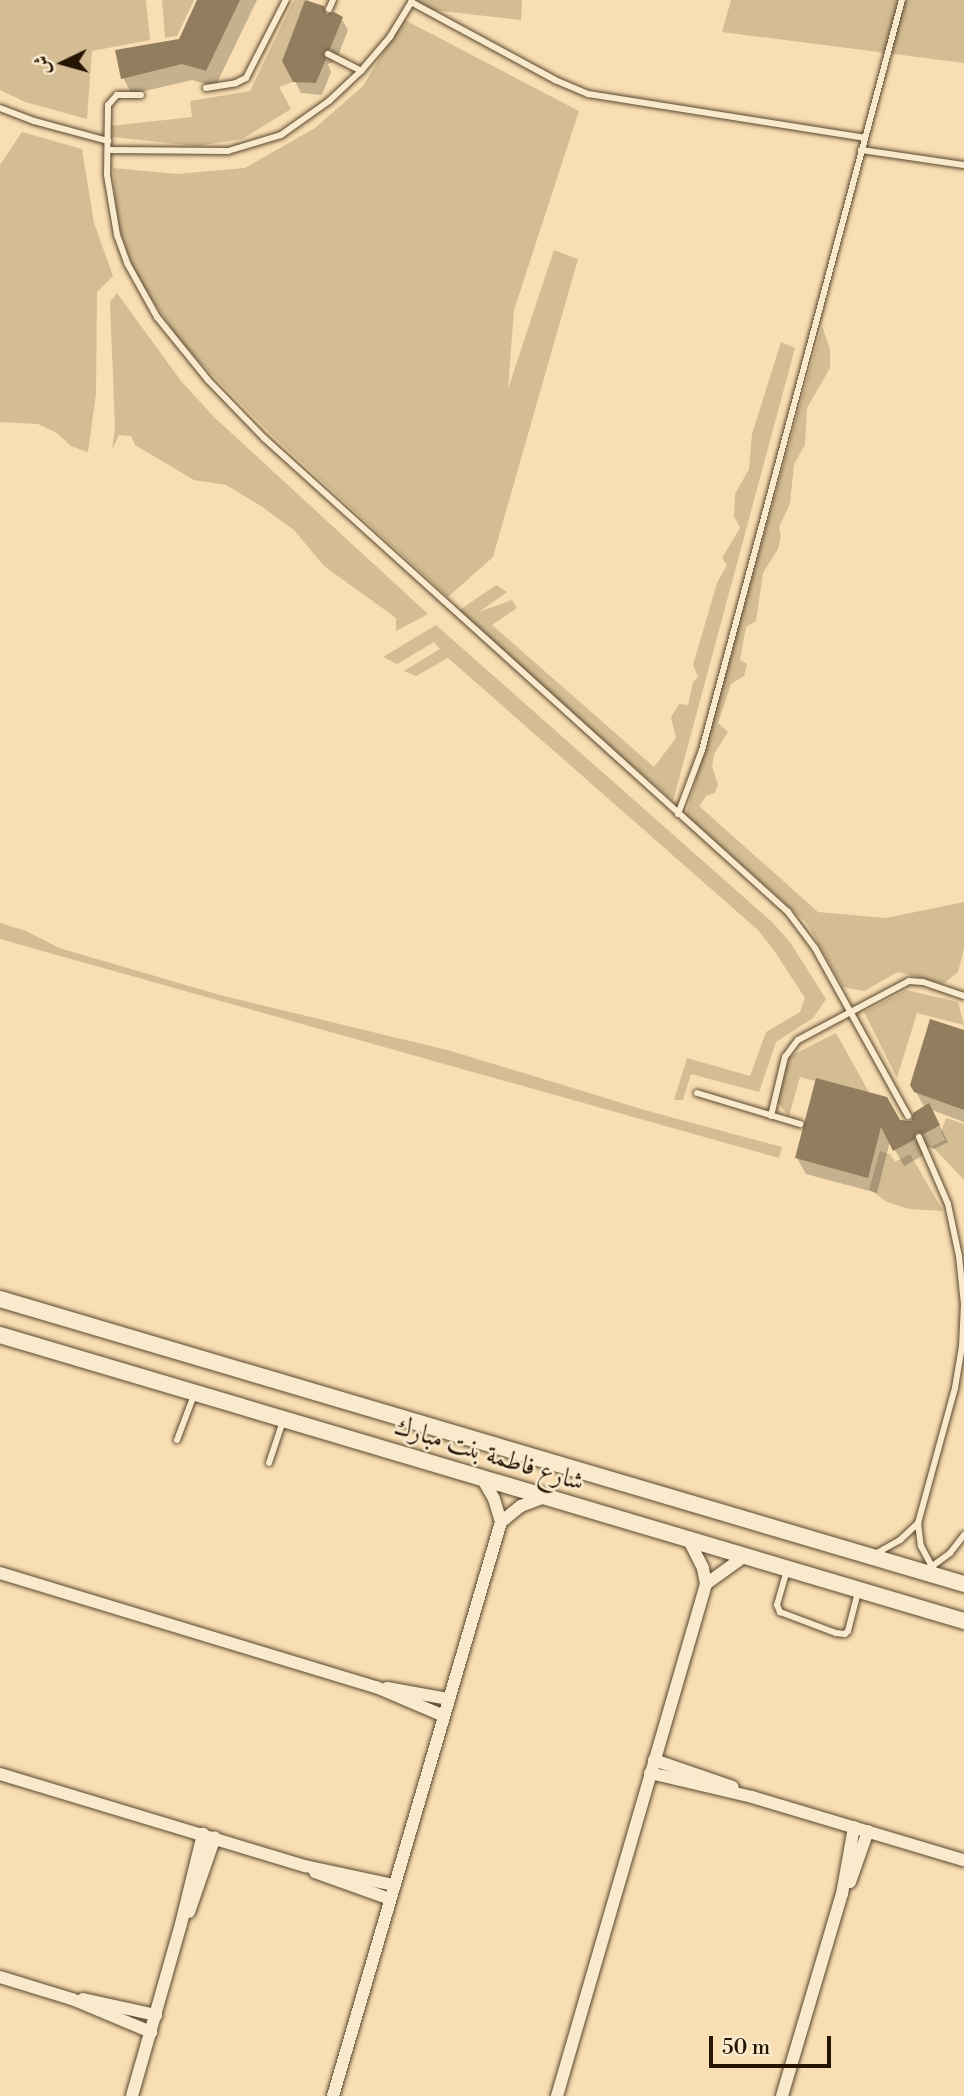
<!DOCTYPE html>
<meta charset="utf-8">
<style>
body{margin:0}
#map{position:relative;width:964px;height:2096px;overflow:hidden;background:#f8deb2;font-family:"Libre Bodoni",Amiri,serif}
div>[style]{position:absolute}
[style*='--x']{left:calc(var(--x)*1px);top:calc(var(--y)*1px);width:calc(var(--w)*1px);rotate:calc(var(--a)*1deg)}
.green>*{inset:0;background:#d4bc94}
.shadow>*{inset:0;background:#0003}
.building>*{inset:0;background:#927e5e}
.roads{filter:drop-shadow(0 0 2px #59472f) drop-shadow(0 0 2px #59472f)}
.service>*{height:6px;margin:-3px;padding:0 3px;transform-origin:3px;border-radius:3px;background:#faeacd}
.minor>*{height:12px;margin:-6px;padding:0 6px;transform-origin:6px;border-radius:6px;background:#faeacd}
.tertiary>*{height:16px;margin:-8px;padding:0 8px;transform-origin:8px;border-radius:8px;background:#faeacd}
span{translate:-50% -50%;white-space:nowrap;text-align:center;line-height:1.15;-webkit-text-stroke:5px #faeacd;paint-order:stroke}
.street-label{font-size:26px;color:#241503}
.north{position:absolute;left:28px;top:28px;width:70px;height:70px;-webkit-text-stroke:5px #faeacd;paint-order:stroke;rotate:265deg;font-size:19px;font-weight:700;line-height:28px;text-align:center;color:#241503}
.north::after{content:'';display:block;margin:auto;width:24px;height:32px;background:#241503;clip-path:polygon(50% 0,100% 100%,50% 72%,0 100%)}
.scale{position:absolute;left:709px;top:2036px;width:122px;height:32px;box-sizing:border-box;border:4px solid #241503;border-top:0;padding-left:9px;font-size:21px;line-height:24px;white-space:nowrap;color:#241503;-webkit-text-stroke:5px #faeacd;paint-order:stroke}
</style>
<div id="map">
<div class="green">
<div style="clip-path:polygon(0 0,146px 0,150px 40px,92px 51px,87px 119px,25px 102px,0 90px)"></div>
<div style="clip-path:polygon(162px 0,194px 0,177px 36px,165px 38px)"></div>
<div style="clip-path:polygon(294px 0,305px 0,282px 61px,293px 82px,279px 87px,291px 109px,242px 139px,197px 146px,112px 137px,111px 126px,192px 117px,190px 101px,250px 91px)"></div>
<div style="clip-path:polygon(408px 0,522px 0,521px 20px,406px 7px)"></div>
<div style="clip-path:polygon(731px 0,964px 0,964px 63px,722px 32px)"></div>
<div style="clip-path:polygon(403px 19px,579px 111px,514px 310px,508px 389px,554px 250px,578px 259px,493px 557px,448px 597px,273px 436px,183px 345px,137px 278px,117px 224px,113px 168px,177px 174px,245px 168px,315px 128px,363px 86px)"></div>
<div style="clip-path:polygon(22px 132px,82px 149px,94px 223px,113px 276px,97px 292px,96px 394px,88px 452px,71px 446px,57px 433px,38px 424px,0 422px,0 165px)"></div>
<div style="clip-path:polygon(117px 293px,181px 381px,214px 417px,428px 614px,396px 631px,396px 618px,324px 566px,294px 530px,261px 506px,226px 485px,194px 480px,135px 445px,131px 436px,119px 435px,112px 450px,115px 428px,110px 302px)"></div>
<div style="clip-path:polygon(822px 326px,830px 349px,830px 368px,807px 408px,805px 445px,794px 464px,790px 504px,779px 527px,781px 536px,778px 549px,763px 573px,756px 621px,746px 627px,740px 660px,747px 664px,744px 676px,731px 684px,718px 723px,728px 732px,714px 754px,712px 766px,718px 785px,715px 793px,707px 795px,699px 806px,818px 912px,886px 918px,964px 902px,964px 948px,958px 972px,943px 984px,898px 972px,864px 991px,843px 987px,806px 922px,686px 815px)"></div>
<div style="clip-path:polygon(781px 342px,795px 348px,673px 801px,457px 612px,496px 585px,507px 592px,479px 612px,512px 600px,517px 608px,492px 625px,654px 767px,676px 738px,671px 717px,679px 704px,688px 705px,693px 682px,698px 677px,693px 665px,717px 583px,727px 565px,722px 558px,740px 528px,734px 516px,735px 494px,749px 469px,752px 434px)"></div>
<div style="clip-path:polygon(436px 625px,772px 922px,790px 942px,826px 999px,813px 1018px,776px 1042px,759px 1092px,691px 1074px,683px 1100px,674px 1100px,687px 1058px,750px 1076px,766px 1032px,800px 1012px,805px 998px,775px 952px,758px 930px,448px 658px,416px 676px,404px 671px,440px 649px,434px 642px,397px 664px,383px 657px)"></div>
<div style="clip-path:polygon(0 923px,26px 931px,59px 948px,220px 995px,451px 1051px,648px 1111px,782px 1147px,779px 1158px,0 939px)"></div>
<div style="clip-path:polygon(906px 990px,958px 1002px,964px 1025px,917px 1013px,897px 1078px,864px 1012px)"></div>
<div style="clip-path:polygon(836px 1033px,871px 1096px,800px 1077px,789px 1116px,777px 1102px,789px 1057px)"></div>
<div style="clip-path:polygon(946px 1118px,964px 1124px,964px 1180px,932px 1146px,945px 1140px,941px 1132px)"></div>
<div style="clip-path:polygon(880px 1151px,890px 1154px,895px 1162px,910px 1154px,943px 1211px,909px 1209px,887px 1202px,869px 1189px)"></div>
</div>
<div class="shadow">
<div style="clip-path:polygon(199px 0,257px 0,215px 87px,192px 80px,132px 94px,123px 78px,180px 41px)"></div>
<div style="clip-path:polygon(307px 0,323px 8px,327px 15px,341px 18px,348px 30px,336px 61px,328px 64px,331px 72px,322px 95px,301px 93px,284px 60px)"></div>
<div style="clip-path:polygon(964px 1032px,964px 1122px,932px 1110px,948px 1142px,934px 1149px,925px 1147px,922px 1156px,904px 1166px,890px 1141px,877px 1193px,806px 1174px,797px 1158px,817px 1080px,899px 1122px,913px 1122px,925px 1108px,912px 1085px)"></div>
</div>
<div class="building">
<div style="clip-path:polygon(197px 0,240px 0,206px 71px,182px 64px,121px 79px,115px 50px,179px 39px)"></div>
<div style="clip-path:polygon(305px 0,324px 6px,326px 14px,334px 12px,343px 17px,330px 49px,323px 52px,326px 59px,316px 83px,293px 82px,282px 61px)"></div>
<div style="clip-path:polygon(930px 1019px,964px 1030px,964px 1110px,914px 1092px,910px 1085px)"></div>
<div style="clip-path:polygon(816px 1078px,887px 1097px,900px 1120px,911px 1121px,913px 1113px,929px 1103px,940px 1125px,924px 1134px,916px 1132px,914px 1140px,893px 1151px,881px 1127px,868px 1178px,795px 1158px)"></div>
</div>
<div class="roads">
<div class="service">
<div style="--x:411;--y:2;--w:164;--a:28.4"></div>
<div style="--x:555;--y:80;--w:36;--a:23"></div>
<div style="--x:588;--y:94;--w:280;--a:9"></div>
<div style="--x:329;--y:9;--w:10;--a:-66"></div>
<div style="--x:328;--y:54;--w:37;--a:27"></div>
<div style="--x:206;--y:88;--w:30;--a:-9"></div>
<div style="--x:236;--y:83;--w:11;--a:-27"></div>
<div style="--x:246;--y:78;--w:88;--a:-62.9"></div>
<div style="--x:141;--y:95;--w:24;--a:180"></div>
<div style="--x:117;--y:95;--w:13;--a:132"></div>
<div style="--x:108;--y:105;--w:70;--a:90.8"></div>
<div style="--x:107;--y:175;--w:61;--a:80.5"></div>
<div style="--x:117;--y:235;--w:30;--a:70"></div>
<div style="--x:127;--y:263;--w:62;--a:60.9"></div>
<div style="--x:157;--y:317;--w:81;--a:51"></div>
<div style="--x:208;--y:380;--w:81;--a:46"></div>
<div style="--x:264;--y:438;--w:707;--a:42.13"></div>
<div style="--x:788;--y:912;--w:45;--a:53.1"></div>
<div style="--x:815;--y:948;--w:192;--a:61"></div>
<div style="--x:0;--y:108;--w:36;--a:21"></div>
<div style="--x:34;--y:121;--w:77;--a:15.1"></div>
<div style="--x:108;--y:150;--w:120;--a:0.5"></div>
<div style="--x:228;--y:151;--w:55;--a:-16.8"></div>
<div style="--x:281;--y:135;--w:59;--a:-35.3"></div>
<div style="--x:329;--y:101;--w:44;--a:-43.2"></div>
<div style="--x:361;--y:71;--w:45;--a:-49.5"></div>
<div style="--x:390;--y:37;--w:42;--a:-58.6"></div>
<div style="--x:861;--y:150;--w:104;--a:8.3"></div>
<div style="--x:678;--y:814;--w:68;--a:-69.4"></div>
<div style="--x:702;--y:750;--w:776;--a:-75.07"></div>
<div style="--x:697;--y:1093;--w:108;--a:16.8"></div>
<div style="--x:771;--y:1116;--w:61;--a:-76.7"></div>
<div style="--x:785;--y:1057;--w:21;--a:-53"></div>
<div style="--x:798;--y:1040;--w:126;--a:-28"></div>
<div style="--x:909;--y:981;--w:14;--a:4"></div>
<div style="--x:923;--y:982;--w:43;--a:18.9"></div>
<div style="--x:919;--y:1137;--w:73;--a:66.6"></div>
<div style="--x:948;--y:1204;--w:53;--a:78.1"></div>
<div style="--x:959;--y:1256;--w:48;--a:84.1"></div>
<div style="--x:964;--y:1304;--w:42;--a:92.7"></div>
<div style="--x:962;--y:1346;--w:43;--a:99.5"></div>
<div style="--x:955;--y:1388;--w:140;--a:105.3"></div>
<div style="--x:918;--y:1523;--w:23;--a:83"></div>
<div style="--x:921;--y:1546;--w:30;--a:62"></div>
<div style="--x:177;--y:1440;--w:48;--a:-69.3"></div>
<div style="--x:269;--y:1463;--w:44;--a:-71.6"></div>
<div style="--x:875;--y:1554;--w:29;--a:-29"></div>
<div style="--x:900;--y:1540;--w:25;--a:-43"></div>
<div style="--x:931;--y:1567;--w:24;--a:-36"></div>
<div style="--x:950;--y:1553;--w:23;--a:-52"></div>
<div style="--x:787;--y:1570;--w:36;--a:106"></div>
<div style="--x:777;--y:1605;--w:8;--a:67"></div>
<div style="--x:780;--y:1612;--w:60;--a:20.6"></div>
<div style="--x:836;--y:1633;--w:9;--a:6"></div>
<div style="--x:845;--y:1634;--w:4;--a:-45"></div>
<div style="--x:848;--y:1631;--w:40;--a:-75.6"></div>
</div>
<div class="minor">
<div style="--x:482;--y:1478;--w:24;--a:60"></div>
<div style="--x:494;--y:1499;--w:24;--a:73"></div>
<div style="--x:0;--y:1573;--w:393;--a:16.9"></div>
<div style="--x:376;--y:1687;--w:74;--a:23.1"></div>
<div style="--x:706;--y:1584;--w:48;--a:-35.7"></div>
<div style="--x:387;--y:1688;--w:63;--a:10.1"></div>
<div style="--x:654;--y:1760;--w:83;--a:18.9"></div>
<div style="--x:650;--y:1773;--w:105;--a:13.2"></div>
<div style="--x:752;--y:1797;--w:221;--a:16.6"></div>
<div style="--x:0;--y:1774;--w:319;--a:16.8"></div>
<div style="--x:305;--y:1866;--w:91;--a:12.1"></div>
<div style="--x:315;--y:1872;--w:80;--a:19.8"></div>
<div style="--x:850;--y:1882;--w:54;--a:-70.6"></div>
<div style="--x:189;--y:1912;--w:79;--a:-70.9"></div>
<div style="--x:0;--y:1977;--w:75;--a:17"></div>
<div style="--x:72;--y:1999;--w:86;--a:22.7"></div>
<div style="--x:83;--y:1999;--w:75;--a:12.4"></div>
<div style="--x:132;--y:2096;--w:179;--a:-74.1"></div>
<div style="--x:181;--y:1924;--w:93;--a:-76.3"></div>
<div style="--x:333;--y:2096;--w:598;--a:-73.69"></div>
<div style="--x:501;--y:1522;--w:26;--a:-39"></div>
<div style="--x:521;--y:1506;--w:25;--a:-21"></div>
<div style="--x:557;--y:2096;--w:533;--a:-73.77"></div>
<div style="--x:706;--y:1584;--w:16;--a:-101"></div>
<div style="--x:703;--y:1568;--w:31;--a:-117"></div>
<div style="--x:782;--y:2096;--w:211;--a:-73.5"></div>
<div style="--x:842;--y:1894;--w:68;--a:-79.8"></div>
</div>
<div class="tertiary">
<div style="--x:0;--y:1299;--w:1005;--a:16.47"></div>
<div style="--x:0;--y:1335;--w:1006;--a:16.52"></div>
</div>
</div>
<div class="street-label">
<span style="left:489px;top:1455px;rotate:17deg">شارع فاطمة بنت مبارك</span>
</div>
<div class="north">ش</div>
<div class="scale">50 m</div>
</div>
